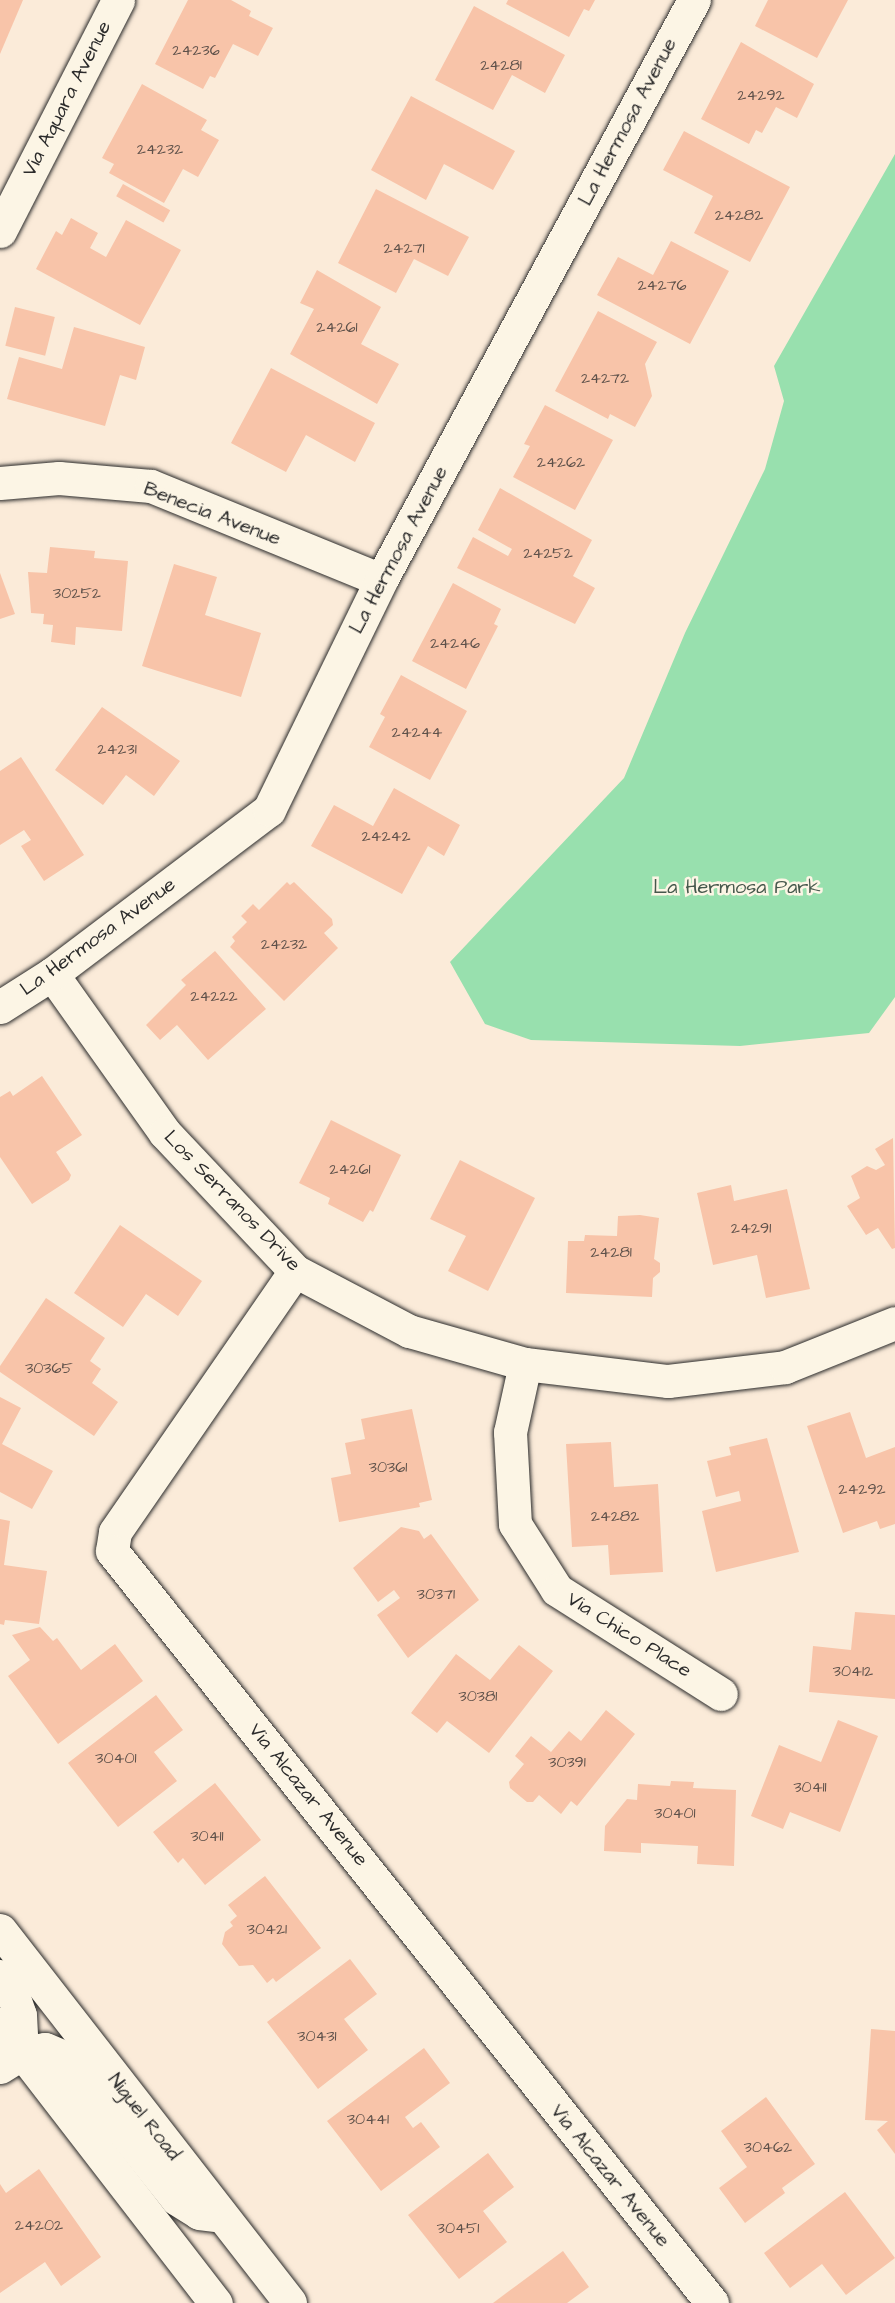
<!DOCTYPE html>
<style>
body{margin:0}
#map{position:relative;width:895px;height:2303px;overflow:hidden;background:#fbebd9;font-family:"Architects Daughter",sans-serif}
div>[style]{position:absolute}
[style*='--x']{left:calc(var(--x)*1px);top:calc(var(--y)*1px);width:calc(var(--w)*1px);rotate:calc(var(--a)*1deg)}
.green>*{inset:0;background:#98e0ae}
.building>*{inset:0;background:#f8c4a9;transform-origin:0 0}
.roads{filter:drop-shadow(0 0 2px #2b2b2b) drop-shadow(0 0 2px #2b2b2b)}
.minor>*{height:33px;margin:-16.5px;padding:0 16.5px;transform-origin:16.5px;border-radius:16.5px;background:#fcf5e5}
.tertiary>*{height:33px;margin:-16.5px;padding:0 16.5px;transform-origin:16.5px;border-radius:16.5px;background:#fcf5e5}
.secondary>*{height:33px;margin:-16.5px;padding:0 16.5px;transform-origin:16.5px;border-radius:16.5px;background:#fcf5e5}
span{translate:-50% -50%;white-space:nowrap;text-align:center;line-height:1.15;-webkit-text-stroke:5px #fcf5e5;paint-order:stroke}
.number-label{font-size:16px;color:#5e514a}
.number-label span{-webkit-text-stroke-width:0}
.street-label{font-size:20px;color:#2b2b2b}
.park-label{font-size:20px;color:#46584c}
</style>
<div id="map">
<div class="green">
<div style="clip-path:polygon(895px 154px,895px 997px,869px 1033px,740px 1046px,531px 1040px,485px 1024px,450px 962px,624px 778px,685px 633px,765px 469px,784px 401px,774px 366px)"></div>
</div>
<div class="building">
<div style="clip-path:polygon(0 0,23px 0,0 54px)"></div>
<div style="clip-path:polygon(188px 0,231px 0,251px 11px,249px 16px,273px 28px,258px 56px,233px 44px,215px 78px,210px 76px,203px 89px,155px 64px)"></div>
<div style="clip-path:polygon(508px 0,595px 0,589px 11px,584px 9px,569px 37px,506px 4px)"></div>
<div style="clip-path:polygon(768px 0,848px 0,817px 58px,755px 26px)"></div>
<div style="clip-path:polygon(474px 6px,565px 55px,545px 93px,512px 75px,493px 110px,435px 80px)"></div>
<div style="clip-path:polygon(741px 42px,814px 84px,797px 118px,776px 107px,762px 133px,756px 130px,749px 144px,701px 119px)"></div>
<div style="clip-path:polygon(142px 84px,207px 120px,201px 130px,219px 140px,198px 177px,183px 169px,164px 203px,109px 173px,114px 164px,102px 158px)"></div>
<div style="clip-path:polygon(411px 96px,515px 151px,493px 190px,444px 164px,426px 200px,371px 170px)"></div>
<div style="clip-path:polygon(684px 131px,790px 187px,750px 262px,694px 233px,713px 196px,663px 170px)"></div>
<div style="left:123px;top:184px;width:54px;height:14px;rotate:29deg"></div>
<div style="clip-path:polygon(376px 189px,469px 237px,448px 276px,414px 259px,396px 293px,338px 263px)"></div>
<div style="clip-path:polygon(71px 218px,98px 233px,90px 248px,106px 257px,126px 220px,181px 250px,140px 325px,36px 269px,56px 231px,62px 235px)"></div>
<div style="clip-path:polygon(671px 241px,729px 271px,690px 344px,597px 295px,618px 257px,653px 275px)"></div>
<div style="clip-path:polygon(317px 270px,381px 307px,361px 344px,399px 364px,377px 404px,290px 354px,314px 309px,300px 303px)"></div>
<div style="left:15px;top:307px;width:41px;height:40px;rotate:14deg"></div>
<div style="clip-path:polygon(598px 311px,657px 342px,645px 364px,652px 396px,635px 427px,610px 414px,608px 419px,555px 391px)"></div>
<div style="clip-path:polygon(74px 327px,145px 347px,136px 380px,120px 375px,105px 426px,7px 399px,19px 357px,62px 369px)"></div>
<div style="clip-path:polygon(271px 368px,375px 423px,355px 462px,306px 435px,286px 472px,231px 443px)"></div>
<div style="clip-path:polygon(545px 405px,613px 440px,575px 510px,513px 477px,530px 446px,524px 444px)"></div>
<div style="clip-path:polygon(500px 488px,592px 540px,573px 576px,595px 588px,575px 624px,457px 568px,473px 537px,508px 556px,512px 549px,478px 530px)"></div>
<div style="clip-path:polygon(50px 547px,95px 551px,94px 558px,128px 561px,122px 631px,76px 627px,75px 645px,51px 642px,53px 625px,43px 624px,44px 614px,31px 613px,28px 572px,47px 573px)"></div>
<div style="clip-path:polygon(174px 564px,217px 577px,205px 615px,261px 633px,241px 697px,142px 666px)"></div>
<div style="clip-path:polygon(0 573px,15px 614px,0 619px)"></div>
<div style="clip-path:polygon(453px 583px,501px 609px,494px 624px,498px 626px,466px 689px,412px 661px)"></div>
<div style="clip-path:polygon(401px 675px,467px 711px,430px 780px,369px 747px,385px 717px,380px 714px)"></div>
<div style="clip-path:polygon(102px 707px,180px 761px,154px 796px,126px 775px,103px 805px,55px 770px)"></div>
<div style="clip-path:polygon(21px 757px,84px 855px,44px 881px,21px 846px,31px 840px,24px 830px,0 845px,0 771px)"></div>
<div style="clip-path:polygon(394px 788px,460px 825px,444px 856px,428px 846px,402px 894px,311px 846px,334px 805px,373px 826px)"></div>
<div style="clip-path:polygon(287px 882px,290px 885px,294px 882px,332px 919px,333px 925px,324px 933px,338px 948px,284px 1001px,230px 947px,235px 941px,232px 937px,247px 922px,241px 916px,253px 904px,259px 910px)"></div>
<div style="clip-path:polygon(215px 951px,266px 1009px,208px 1060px,177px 1025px,160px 1040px,146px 1025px,186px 985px,181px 980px)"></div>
<div style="clip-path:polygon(42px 1076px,82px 1135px,56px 1152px,71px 1175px,69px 1180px,32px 1204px,0 1157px,0 1097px,10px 1091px,13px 1096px)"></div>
<div style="clip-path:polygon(331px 1120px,401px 1155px,373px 1212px,370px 1210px,363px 1222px,328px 1204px,330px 1198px,299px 1183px)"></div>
<div style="clip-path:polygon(893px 1138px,895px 1248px,892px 1249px,878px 1228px,866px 1235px,847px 1206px,860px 1198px,851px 1176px,867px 1166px,876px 1170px,885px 1165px,875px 1149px)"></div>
<div style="clip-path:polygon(460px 1160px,535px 1198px,488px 1291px,448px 1271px,466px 1236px,430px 1219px)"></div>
<div style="clip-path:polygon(731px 1185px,734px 1201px,787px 1189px,810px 1289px,766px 1298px,757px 1255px,713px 1265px,697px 1193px)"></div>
<div style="clip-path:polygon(640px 1215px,659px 1218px,654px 1259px,660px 1263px,660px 1272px,653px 1278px,652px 1297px,566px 1293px,568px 1241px,584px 1241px,585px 1235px,617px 1236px,618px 1216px)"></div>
<div style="clip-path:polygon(120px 1225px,202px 1281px,178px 1316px,146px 1294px,123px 1327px,74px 1293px)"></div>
<div style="clip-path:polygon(46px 1298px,105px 1338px,90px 1361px,101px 1369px,92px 1383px,118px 1402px,94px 1436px,0 1372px,0 1366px)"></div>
<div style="clip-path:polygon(0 1397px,21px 1408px,2px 1444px,53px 1471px,32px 1509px,0 1492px)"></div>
<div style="clip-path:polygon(412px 1409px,432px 1500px,419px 1503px,420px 1507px,339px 1522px,331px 1478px,351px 1474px,345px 1443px,365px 1439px,361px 1419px)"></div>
<div style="clip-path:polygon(850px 1412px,866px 1458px,895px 1447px,895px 1524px,880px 1529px,877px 1521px,843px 1533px,807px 1426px)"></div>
<div style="clip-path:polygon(767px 1438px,799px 1552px,716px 1572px,702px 1511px,741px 1501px,739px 1491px,716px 1497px,707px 1461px,731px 1455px,729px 1447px)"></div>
<div style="clip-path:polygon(611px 1442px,614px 1487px,658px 1484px,663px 1572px,610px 1575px,608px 1545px,572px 1547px,566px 1444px)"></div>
<div style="clip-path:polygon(0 1519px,10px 1521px,4px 1565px,47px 1571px,39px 1624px,5px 1620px,4px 1625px,0 1624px)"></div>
<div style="clip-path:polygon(401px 1527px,419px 1531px,424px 1539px,431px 1534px,479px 1600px,408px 1658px,377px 1615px,400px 1598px,394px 1590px,378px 1602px,353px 1568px)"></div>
<div style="clip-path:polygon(855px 1612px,895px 1615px,895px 1699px,809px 1692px,813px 1646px,851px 1650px)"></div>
<div style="clip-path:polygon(40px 1627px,53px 1641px,57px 1638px,81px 1670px,115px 1644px,143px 1681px,58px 1744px,8px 1676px,30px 1660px,12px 1635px)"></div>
<div style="clip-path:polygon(519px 1645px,553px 1671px,489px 1753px,447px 1721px,437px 1733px,411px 1713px,456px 1654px,490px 1680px)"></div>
<div style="clip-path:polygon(156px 1695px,183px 1730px,154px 1752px,177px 1781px,118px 1827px,68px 1763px)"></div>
<div style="clip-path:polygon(606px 1710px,635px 1734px,577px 1806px,571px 1801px,561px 1814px,539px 1795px,533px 1802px,527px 1802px,510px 1788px,509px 1782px,524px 1764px,515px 1756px,531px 1736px,551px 1752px,569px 1731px,581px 1741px)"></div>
<div style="clip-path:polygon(838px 1720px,878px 1736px,840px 1832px,790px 1812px,783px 1829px,751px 1816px,779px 1745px,821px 1762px)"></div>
<div style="clip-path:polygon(671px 1781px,694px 1782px,693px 1788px,736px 1790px,734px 1866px,697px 1864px,698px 1846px,641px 1843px,641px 1853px,604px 1851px,605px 1826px,627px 1799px,637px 1800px,638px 1784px,670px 1786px)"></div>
<div style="clip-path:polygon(215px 1783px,261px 1840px,205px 1885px,183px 1858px,178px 1863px,153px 1832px)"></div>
<div style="clip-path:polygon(265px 1876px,321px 1948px,276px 1982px,273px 1978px,267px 1983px,253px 1965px,239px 1966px,222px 1944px,225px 1932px,233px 1926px,230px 1922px,237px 1916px,228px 1905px)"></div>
<div style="clip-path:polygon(350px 1959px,377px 1994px,344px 2019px,368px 2050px,318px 2089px,267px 2022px)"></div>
<div style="clip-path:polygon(871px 2029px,895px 2031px,895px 2154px,877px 2130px,888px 2121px,865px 2120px)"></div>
<div style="clip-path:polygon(424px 2048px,450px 2083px,405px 2117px,413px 2128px,421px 2122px,440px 2147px,381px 2191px,327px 2121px)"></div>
<div style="clip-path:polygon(766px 2097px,815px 2164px,782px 2188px,785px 2193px,745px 2223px,719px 2188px,747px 2167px,721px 2131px)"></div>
<div style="clip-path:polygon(488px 2153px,514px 2187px,483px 2211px,507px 2242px,459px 2279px,408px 2215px)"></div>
<div style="clip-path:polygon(39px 2169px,101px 2257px,61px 2286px,45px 2262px,0 2293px,0 2184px,6px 2193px)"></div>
<div style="clip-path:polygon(845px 2192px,895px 2258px,846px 2295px,822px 2264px,790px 2288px,764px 2253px)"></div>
<div style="clip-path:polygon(563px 2251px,589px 2287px,567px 2303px,493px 2303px)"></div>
</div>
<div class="roads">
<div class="minor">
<div style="--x:0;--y:231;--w:259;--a:-62.9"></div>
<div style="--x:0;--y:483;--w:59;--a:-4.8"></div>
<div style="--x:59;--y:478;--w:92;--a:5"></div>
<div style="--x:151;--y:486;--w:248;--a:22.2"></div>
<div style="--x:52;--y:974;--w:195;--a:54.6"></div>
<div style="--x:165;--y:1133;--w:190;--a:46.7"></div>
<div style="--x:295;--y:1271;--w:129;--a:27.8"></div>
<div style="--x:409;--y:1331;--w:121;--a:15.9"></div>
<div style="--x:525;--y:1364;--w:144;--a:6.8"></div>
<div style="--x:668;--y:1381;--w:118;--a:-6.8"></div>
<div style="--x:785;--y:1367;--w:118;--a:-21.8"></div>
<div style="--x:295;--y:1271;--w:317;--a:124.6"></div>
<div style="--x:115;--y:1532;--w:19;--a:99"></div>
<div style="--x:112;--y:1551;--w:962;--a:51.41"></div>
<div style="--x:525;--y:1364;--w:70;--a:102.4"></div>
<div style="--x:510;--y:1432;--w:92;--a:86.9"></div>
<div style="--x:515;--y:1524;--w:78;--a:57.5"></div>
<div style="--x:557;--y:1590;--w:194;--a:32.4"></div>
<div style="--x:0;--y:2067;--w:26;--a:-32"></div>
</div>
<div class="tertiary">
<div style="--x:0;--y:1007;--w:62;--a:-32.4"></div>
<div style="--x:52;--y:974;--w:272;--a:-37.1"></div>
<div style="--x:269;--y:810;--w:256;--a:-64"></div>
<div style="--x:381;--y:580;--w:659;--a:-61.65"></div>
</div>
<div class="secondary">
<div style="--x:0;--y:1930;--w:472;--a:52.1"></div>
<div style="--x:0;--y:1976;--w:20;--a:53"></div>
<div style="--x:12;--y:1992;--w:24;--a:71"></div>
<div style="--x:20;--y:2015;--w:38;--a:87"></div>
<div style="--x:0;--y:2024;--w:353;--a:52.3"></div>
<div style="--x:22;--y:2053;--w:23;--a:-10"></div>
<div style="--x:45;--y:2049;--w:21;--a:23"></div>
<div style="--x:64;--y:2057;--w:181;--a:51.5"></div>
<div style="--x:177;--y:2199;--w:26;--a:32"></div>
<div style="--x:199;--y:2213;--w:23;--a:7"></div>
</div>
</div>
<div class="number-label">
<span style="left:196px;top:50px">24236</span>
<span style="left:501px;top:65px">24281</span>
<span style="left:761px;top:95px">24292</span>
<span style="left:160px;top:149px">24232</span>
<span style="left:739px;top:215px">24282</span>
<span style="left:404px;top:248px">24271</span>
<span style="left:662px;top:285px">24276</span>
<span style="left:337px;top:327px">24261</span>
<span style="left:605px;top:378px">24272</span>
<span style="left:561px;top:462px">24262</span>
<span style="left:548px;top:553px">24252</span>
<span style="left:77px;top:593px">30252</span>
<span style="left:455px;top:643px">24246</span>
<span style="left:417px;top:732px">24244</span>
<span style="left:117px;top:749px">24231</span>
<span style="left:386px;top:836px">24242</span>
<span style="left:284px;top:944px">24232</span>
<span style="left:214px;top:996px">24222</span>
<span style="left:350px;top:1169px">24261</span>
<span style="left:751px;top:1228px">24291</span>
<span style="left:611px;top:1252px">24281</span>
<span style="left:49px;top:1368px">30365</span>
<span style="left:388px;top:1467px">30361</span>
<span style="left:862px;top:1489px">24292</span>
<span style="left:615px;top:1516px">24282</span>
<span style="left:436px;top:1594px">30371</span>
<span style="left:853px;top:1671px">30412</span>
<span style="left:478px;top:1696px">30381</span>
<span style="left:116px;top:1758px">30401</span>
<span style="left:567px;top:1762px">30391</span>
<span style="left:810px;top:1787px">30411</span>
<span style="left:675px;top:1813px">30401</span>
<span style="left:207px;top:1836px">30411</span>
<span style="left:267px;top:1929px">30421</span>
<span style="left:317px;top:2036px">30431</span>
<span style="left:368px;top:2119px">30441</span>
<span style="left:768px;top:2147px">30462</span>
<span style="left:39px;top:2225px">24202</span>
<span style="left:458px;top:2228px">30451</span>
</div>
<div class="street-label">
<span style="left:67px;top:99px;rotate:-63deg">Via Aquara Avenue</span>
<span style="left:628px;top:122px;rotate:-62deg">La Hermosa Avenue</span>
<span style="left:212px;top:514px;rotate:21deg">Benecia Avenue</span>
<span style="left:399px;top:550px;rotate:-62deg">La Hermosa Avenue</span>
<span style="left:98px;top:937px;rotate:-36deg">La Hermosa Avenue</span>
<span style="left:232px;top:1201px;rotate:46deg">Los Serranos Drive</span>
<span style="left:629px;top:1635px;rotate:32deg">Via Chico Place</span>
<span style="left:308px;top:1795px;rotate:51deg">Via Alcazar Avenue</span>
<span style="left:144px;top:2117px;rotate:52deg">Niguel Road</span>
<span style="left:610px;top:2176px;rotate:51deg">Via Alcazar Avenue</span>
</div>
<div class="park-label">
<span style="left:737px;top:887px">La Hermosa Park</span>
</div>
</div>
